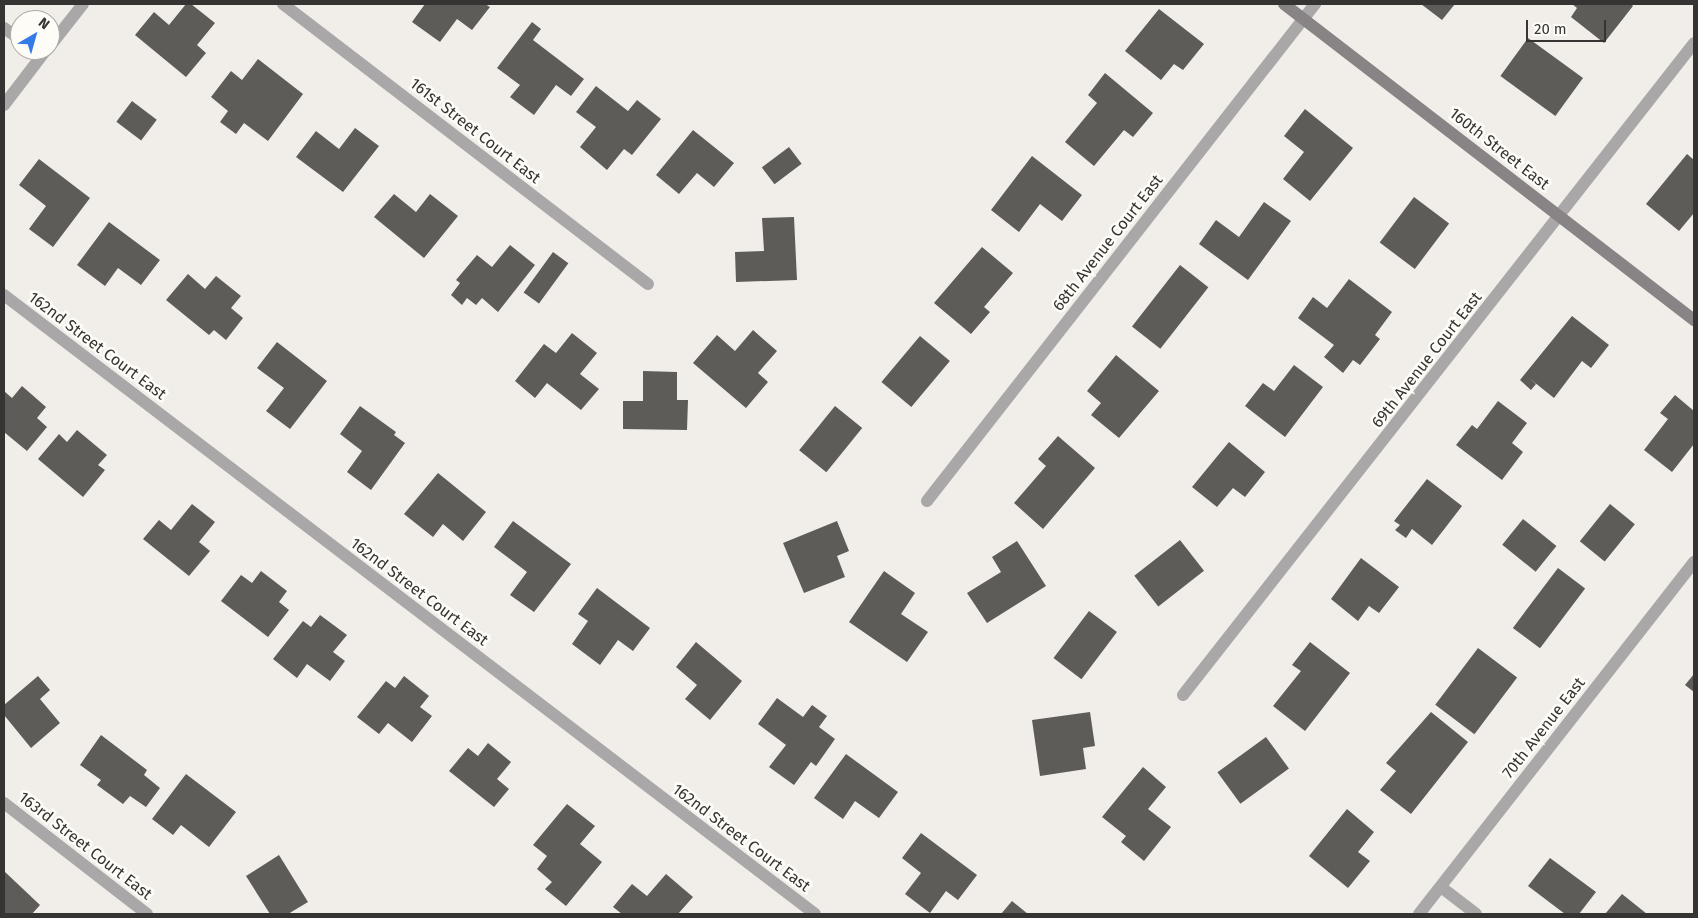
<!DOCTYPE html>
<style>
body{margin:0}
#map{position:relative;width:1698px;height:918px;overflow:hidden;background:#f1eee9;font-family:"Fira Sans",sans-serif}
div>[style]{position:absolute}
[style*='--x']{left:calc(var(--x)*1px);top:calc(var(--y)*1px);width:calc(var(--w)*1px);rotate:calc(var(--a)*1deg)}
.building>*{inset:0;background:#5e5c58;transform-origin:0 0}
.minor>*{height:12px;margin:-6px;padding:0 6px;transform-origin:6px;border-radius:6px;background:#a9a7a7}
.secondary>*{height:12px;margin:-6px;padding:0 6px;transform-origin:6px;border-radius:6px;background:#888485}
span{translate:-50% -50%;white-space:nowrap;text-align:center;line-height:1.15;-webkit-text-stroke:5px #fefcf7;paint-order:stroke}
.street-label{font-size:16px;color:#353432}
.frame{position:absolute;inset:0;border:5px solid #353432;pointer-events:none}
.north{position:absolute;left:10px;top:10px;width:50px;height:50px;box-sizing:border-box;background:#fefcf7;border:1px solid #aeaca8;border-radius:50%;rotate:38deg;font-size:14px;font-weight:700;line-height:20px;text-align:center;color:#353432}
.north::after{content:'';display:block;margin:auto;width:18px;height:22px;background:#357be8;clip-path:polygon(50% 0,100% 100%,50% 72%,0 100%)}
.scale{position:absolute;left:1526px;top:20px;width:80px;height:22px;box-sizing:border-box;border:2px solid #353432;border-top:0;padding-left:6px;font-size:15px;line-height:18px;white-space:nowrap;color:#353432;-webkit-text-stroke:4px #fefcf7;paint-order:stroke}
</style>
<div id="map">
<div class="building">
<div style="clip-path:polygon(186px 4px,191px 4px,215px 23px,197px 45px,206px 53px,186px 77px,135px 35px,154px 12px,169px 25px)"></div>
<div style="clip-path:polygon(425px 4px,485px 4px,490px 7px,472px 30px,457px 19px,440px 42px,412px 22px)"></div>
<div style="clip-path:polygon(1421px 4px,1455px 4px,1442px 20px)"></div>
<div style="clip-path:polygon(1572px 4px,1631px 4px,1633px 6px,1604px 43px,1571px 17px,1577px 8px)"></div>
<div style="clip-path:polygon(1159px 9px,1204px 44px,1183px 70px,1174px 64px,1161px 80px,1125px 51px)"></div>
<div style="clip-path:polygon(532px 22px,541px 29px,533px 40px,584px 79px,571px 96px,556px 85px,534px 115px,510px 97px,520px 85px,497px 68px)"></div>
<div style="left:1528px;top:38px;width:68px;height:47px;rotate:36deg"></div>
<div style="clip-path:polygon(258px 59px,303px 94px,268px 141px,244px 123px,236px 134px,220px 122px,228px 111px,211px 97px,231px 71px,242px 80px)"></div>
<div style="clip-path:polygon(1105px 73px,1153px 113px,1133px 137px,1124px 130px,1094px 166px,1065px 142px,1097px 103px,1088px 95px)"></div>
<div style="clip-path:polygon(596px 86px,628px 111px,637px 100px,661px 119px,632px 155px,624px 149px,607px 170px,580px 147px,596px 127px,576px 112px)"></div>
<div style="left:132px;top:101px;width:31px;height:26px;rotate:37deg"></div>
<div style="clip-path:polygon(1305px 109px,1353px 148px,1310px 201px,1283px 179px,1304px 152px,1284px 136px)"></div>
<div style="clip-path:polygon(355px 128px,379px 146px,343px 192px,296px 157px,316px 131px,339px 149px)"></div>
<div style="clip-path:polygon(693px 130px,734px 163px,714px 187px,697px 173px,679px 194px,656px 175px)"></div>
<div style="left:789px;top:147px;width:21px;height:34px;rotate:53deg"></div>
<div style="clip-path:polygon(1687px 154px,1694px 160px,1694px 213px,1679px 231px,1646px 204px)"></div>
<div style="clip-path:polygon(1032px 156px,1082px 195px,1062px 221px,1040px 204px,1019px 232px,991px 210px)"></div>
<div style="clip-path:polygon(39px 159px,90px 198px,53px 247px,29px 229px,46px 206px,19px 185px)"></div>
<div style="clip-path:polygon(394px 194px,416px 212px,430px 194px,458px 216px,424px 258px,374px 217px)"></div>
<div style="left:1414px;top:197px;width:44px;height:57px;rotate:37deg"></div>
<div style="clip-path:polygon(1264px 202px,1291px 221px,1248px 280px,1199px 244px,1216px 220px,1239px 237px)"></div>
<div style="clip-path:polygon(794px 217px,797px 280px,736px 282px,735px 252px,764px 251px,762px 218px)"></div>
<div style="clip-path:polygon(109px 222px,160px 260px,141px 285px,118px 268px,105px 286px,77px 265px)"></div>
<div style="clip-path:polygon(510px 245px,535px 265px,498px 312px,482px 298px,476px 305px,467px 298px,462px 305px,451px 295px,460px 283px,456px 280px,477px 255px,492px 267px)"></div>
<div style="clip-path:polygon(982px 247px,1013px 273px,984px 307px,990px 312px,971px 334px,934px 303px)"></div>
<div style="left:553px;top:252px;width:19px;height:50px;rotate:36deg"></div>
<div style="left:1180px;top:265px;width:36px;height:78px;rotate:38deg"></div>
<div style="clip-path:polygon(188px 274px,205px 289px,216px 276px,241px 296px,231px 308px,243px 318px,226px 340px,214px 330px,209px 335px,166px 300px)"></div>
<div style="clip-path:polygon(1349px 279px,1392px 312px,1375px 335px,1380px 339px,1360px 365px,1353px 360px,1343px 373px,1324px 357px,1334px 345px,1298px 318px,1313px 297px,1327px 308px)"></div>
<div style="clip-path:polygon(1572px 316px,1609px 345px,1591px 368px,1582px 361px,1554px 398px,1529px 378px,1536px 384px,1531px 390px,1520px 380px)"></div>
<div style="clip-path:polygon(753px 330px,777px 351px,758px 373px,768px 382px,746px 408px,693px 363px,717px 335px,735px 351px)"></div>
<div style="clip-path:polygon(572px 333px,597px 353px,580px 374px,599px 389px,581px 410px,547px 383px,535px 398px,515px 381px,544px 344px,556px 353px)"></div>
<div style="left:920px;top:336px;width:39px;height:60px;rotate:40deg"></div>
<div style="clip-path:polygon(277px 342px,327px 381px,290px 429px,266px 411px,284px 388px,257px 368px)"></div>
<div style="clip-path:polygon(1116px 355px,1159px 391px,1119px 438px,1091px 415px,1101px 403px,1087px 391px)"></div>
<div style="clip-path:polygon(1294px 365px,1323px 387px,1285px 437px,1245px 406px,1263px 383px,1274px 391px)"></div>
<div style="clip-path:polygon(643px 371px,677px 372px,677px 400px,688px 400px,687px 430px,623px 429px,623px 401px,643px 401px)"></div>
<div style="clip-path:polygon(22px 386px,46px 407px,37px 418px,47px 427px,27px 451px,4px 432px,4px 391px,12px 398px)"></div>
<div style="clip-path:polygon(1675px 395px,1694px 411px,1694px 444px,1672px 472px,1644px 450px,1668px 419px,1660px 413px)"></div>
<div style="clip-path:polygon(1498px 401px,1527px 423px,1512px 443px,1523px 452px,1502px 480px,1456px 445px,1472px 425px,1477px 429px)"></div>
<div style="clip-path:polygon(360px 406px,396px 432px,394px 435px,405px 443px,371px 490px,347px 472px,362px 451px,340px 434px)"></div>
<div style="left:835px;top:406px;width:35px;height:57px;rotate:39deg"></div>
<div style="clip-path:polygon(77px 430px,107px 455px,98px 465px,105px 470px,83px 497px,38px 459px,59px 434px,67px 442px)"></div>
<div style="clip-path:polygon(1058px 436px,1095px 468px,1043px 529px,1014px 503px,1046px 466px,1038px 459px)"></div>
<div style="clip-path:polygon(1229px 442px,1265px 472px,1245px 497px,1233px 488px,1217px 507px,1192px 487px)"></div>
<div style="clip-path:polygon(438px 473px,486px 512px,463px 541px,443px 524px,433px 537px,404px 514px)"></div>
<div style="clip-path:polygon(1427px 479px,1462px 506px,1432px 545px,1412px 529px,1406px 538px,1395px 530px,1400px 525px,1394px 521px)"></div>
<div style="clip-path:polygon(192px 504px,215px 522px,199px 542px,210px 551px,189px 576px,143px 539px,159px 520px,171px 530px)"></div>
<div style="left:1610px;top:504px;width:32px;height:48px;rotate:39deg"></div>
<div style="left:1523px;top:519px;width:43px;height:33px;rotate:39deg"></div>
<div style="clip-path:polygon(513px 521px,571px 564px,534px 612px,510px 595px,527px 572px,494px 547px)"></div>
<div style="clip-path:polygon(837px 521px,849px 551px,837px 556px,845px 577px,804px 593px,783px 543px)"></div>
<div style="left:1180px;top:540px;width:39px;height:58px;rotate:52deg"></div>
<div style="clip-path:polygon(1017px 541px,1046px 586px,987px 623px,967px 593px,1001px 572px,992px 557px)"></div>
<div style="clip-path:polygon(1361px 558px,1399px 587px,1379px 613px,1369px 606px,1358px 621px,1331px 599px)"></div>
<div style="left:1558px;top:568px;width:34px;height:75px;rotate:37deg"></div>
<div style="clip-path:polygon(261px 571px,287px 591px,279px 602px,289px 610px,268px 637px,221px 601px,241px 575px,252px 583px)"></div>
<div style="clip-path:polygon(884px 571px,915px 593px,901px 614px,928px 632px,907px 662px,849px 622px)"></div>
<div style="clip-path:polygon(597px 588px,650px 628px,633px 651px,618px 640px,600px 665px,572px 644px,588px 621px,578px 614px)"></div>
<div style="left:1089px;top:611px;width:35px;height:59px;rotate:37deg"></div>
<div style="clip-path:polygon(320px 615px,347px 635px,333px 652px,345px 661px,330px 681px,307px 664px,297px 678px,273px 659px,303px 621px,311px 627px)"></div>
<div style="clip-path:polygon(696px 642px,742px 681px,710px 720px,685px 699px,697px 685px,676px 667px)"></div>
<div style="clip-path:polygon(1310px 642px,1350px 673px,1305px 731px,1273px 706px,1301px 671px,1292px 665px)"></div>
<div style="left:1478px;top:648px;width:49px;height:71px;rotate:37deg"></div>
<div style="clip-path:polygon(1694px 674px,1694px 692px,1685px 685px)"></div>
<div style="clip-path:polygon(38px 676px,50px 690px,40px 699px,60px 723px,31px 748px,4px 715px,4px 705px)"></div>
<div style="clip-path:polygon(404px 676px,429px 696px,420px 707px,432px 716px,412px 742px,388px 723px,379px 734px,357px 717px,386px 681px,395px 688px)"></div>
<div style="clip-path:polygon(777px 698px,803px 717px,812px 705px,827px 716px,819px 727px,835px 739px,816px 766px,811px 762px,794px 785px,769px 767px,786px 745px,758px 724px)"></div>
<div style="clip-path:polygon(1090px 712px,1095px 746px,1083px 748px,1086px 769px,1040px 776px,1032px 720px)"></div>
<div style="clip-path:polygon(1431px 712px,1468px 742px,1411px 814px,1380px 790px,1396px 771px,1386px 763px)"></div>
<div style="clip-path:polygon(101px 735px,147px 770px,144px 775px,160px 788px,146px 807px,130px 796px,123px 804px,97px 785px,101px 780px,80px 765px)"></div>
<div style="left:1266px;top:737px;width:39px;height:60px;rotate:54deg"></div>
<div style="clip-path:polygon(488px 743px,511px 762px,497px 779px,509px 789px,494px 807px,449px 771px,468px 748px,478px 756px)"></div>
<div style="clip-path:polygon(846px 754px,898px 792px,879px 818px,855px 801px,843px 819px,814px 798px)"></div>
<div style="clip-path:polygon(1143px 767px,1166px 787px,1148px 809px,1171px 827px,1144px 861px,1121px 842px,1126px 836px,1102px 817px)"></div>
<div style="clip-path:polygon(186px 774px,236px 812px,209px 847px,181px 825px,173px 835px,152px 819px)"></div>
<div style="clip-path:polygon(567px 804px,595px 826px,580px 844px,602px 862px,566px 906px,545px 889px,552px 882px,537px 869px,547px 856px,533px 845px)"></div>
<div style="clip-path:polygon(1347px 809px,1374px 832px,1358px 852px,1370px 861px,1348px 888px,1309px 856px)"></div>
<div style="clip-path:polygon(921px 833px,977px 875px,958px 900px,946px 891px,930px 913px,905px 894px,921px 873px,902px 858px)"></div>
<div style="clip-path:polygon(279px 855px,308px 902px,288px 914px,270px 914px,246px 876px)"></div>
<div style="clip-path:polygon(1550px 858px,1596px 892px,1579px 914px,1565px 914px,1528px 886px)"></div>
<div style="clip-path:polygon(4px 871px,40px 905px,32px 914px,4px 914px)"></div>
<div style="clip-path:polygon(666px 874px,693px 897px,678px 914px,622px 914px,613px 907px,632px 884px,647px 896px)"></div>
<div style="clip-path:polygon(1622px 894px,1647px 914px,1605px 914px)"></div>
<div style="clip-path:polygon(1012px 901px,1028px 914px,1001px 914px)"></div>
</div>
<div class="minor">
<div style="--x:283;--y:4;--w:460;--a:37.5"></div>
<div style="--x:4;--y:28;--w:19;--a:35"></div>
<div style="--x:50;--y:46;--w:53;--a:-51.8"></div>
<div style="--x:4;--y:105;--w:69;--a:-52.6"></div>
<div style="--x:4;--y:295;--w:1020;--a:37.35"></div>
<div style="--x:927;--y:501;--w:631;--a:-52.02"></div>
<div style="--x:1183;--y:695;--w:828;--a:-51.91"></div>
<div style="--x:4;--y:803;--w:181;--a:37.8"></div>
<div style="--x:1441;--y:887;--w:44;--a:37.6"></div>
<div style="--x:1419;--y:914;--w:447;--a:-52"></div>
</div>
<div class="secondary">
<div style="--x:1284;--y:4;--w:518;--a:37.62"></div>
</div>
<div class="street-label">
<span style="left:475px;top:131px;rotate:38deg">161st Street Court East</span>
<span style="left:1499px;top:149px;rotate:38deg">160th Street East</span>
<span style="left:1108px;top:243px;rotate:-52deg">68th Avenue Court East</span>
<span style="left:97px;top:346px;rotate:37deg">162nd Street Court East</span>
<span style="left:1427px;top:360px;rotate:-52deg">69th Avenue Court East</span>
<span style="left:419px;top:592px;rotate:37deg">162nd Street Court East</span>
<span style="left:1544px;top:728px;rotate:-52deg">70th Avenue East</span>
<span style="left:741px;top:838px;rotate:37deg">162nd Street Court East</span>
<span style="left:85px;top:846px;rotate:38deg">163rd Street Court East</span>
</div>
<div class="frame"></div>
<div class="north">N</div>
<div class="scale">20 m</div>
</div>
